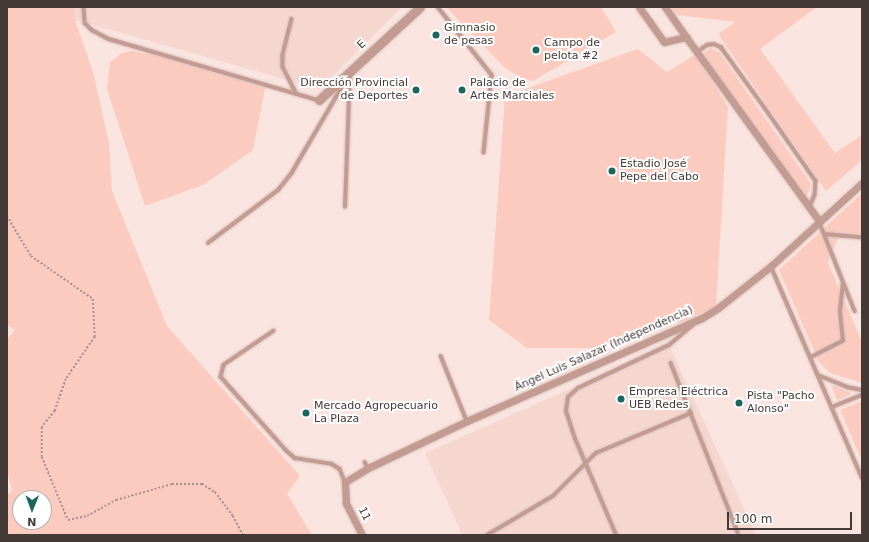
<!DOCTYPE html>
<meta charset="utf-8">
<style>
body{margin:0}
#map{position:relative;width:869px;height:542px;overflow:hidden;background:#fae4df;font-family:"DejaVu Sans",sans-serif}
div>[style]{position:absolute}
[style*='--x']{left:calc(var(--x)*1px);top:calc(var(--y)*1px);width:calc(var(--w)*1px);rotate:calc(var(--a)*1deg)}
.built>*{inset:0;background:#f6d7d0}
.green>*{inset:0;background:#fccbc0}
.path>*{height:1.5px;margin-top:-0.75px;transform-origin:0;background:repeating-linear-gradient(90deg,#a39390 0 2px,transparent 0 4px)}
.roads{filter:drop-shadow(0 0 1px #d5c2be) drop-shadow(0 0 1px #d5c2be)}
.service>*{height:3.5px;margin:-1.75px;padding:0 1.75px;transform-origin:1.75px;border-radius:1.75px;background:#c49b92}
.minor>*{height:7px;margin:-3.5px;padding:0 3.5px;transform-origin:3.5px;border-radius:3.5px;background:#c49b92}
.tertiary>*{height:9px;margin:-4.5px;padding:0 4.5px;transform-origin:4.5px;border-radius:4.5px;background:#c49b92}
.dots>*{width:11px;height:11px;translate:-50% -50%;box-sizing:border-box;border:2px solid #fff;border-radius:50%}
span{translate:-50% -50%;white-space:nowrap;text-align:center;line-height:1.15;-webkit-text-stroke:4px #fff;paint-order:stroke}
.poi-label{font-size:11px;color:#433a38}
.left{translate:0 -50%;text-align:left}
.right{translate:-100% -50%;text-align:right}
.street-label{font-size:11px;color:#433a38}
.frame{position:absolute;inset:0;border:8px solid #433a38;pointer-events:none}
.north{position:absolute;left:12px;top:490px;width:40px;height:40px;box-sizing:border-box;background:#fff;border:1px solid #b4b0af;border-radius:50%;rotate:181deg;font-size:11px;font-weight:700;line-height:16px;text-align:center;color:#433a38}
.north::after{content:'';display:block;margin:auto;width:14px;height:18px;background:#1d665d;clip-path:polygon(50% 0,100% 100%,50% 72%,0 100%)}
.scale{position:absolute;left:727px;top:512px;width:125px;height:18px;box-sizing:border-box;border:2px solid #433a38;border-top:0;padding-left:5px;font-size:12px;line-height:14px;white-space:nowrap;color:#433a38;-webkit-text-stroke:3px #fff;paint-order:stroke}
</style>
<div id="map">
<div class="built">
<div style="clip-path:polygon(74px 7px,402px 7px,320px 89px,75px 20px)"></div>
<div style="clip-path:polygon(669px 345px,756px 535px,459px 535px,462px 534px,425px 453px)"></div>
</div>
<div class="green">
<div style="clip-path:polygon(evenodd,7px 7px,74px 7px,75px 20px,93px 72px,109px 143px,112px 191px,167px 326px,300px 476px,287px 494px,312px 535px,7px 535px,7px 495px,12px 491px,7px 469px,7px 339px,15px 330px,7px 325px,7px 7px,20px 498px,44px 498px,44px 522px,20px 522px,20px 498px)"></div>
<div style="clip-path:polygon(449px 7px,601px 7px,616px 32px,533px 81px,520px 77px,505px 68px,447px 8px)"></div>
<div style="clip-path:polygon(671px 7px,817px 7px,760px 49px,835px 153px,862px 135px,862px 160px,826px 191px,718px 34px,735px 22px,677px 15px)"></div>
<div style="clip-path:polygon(710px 48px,719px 52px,811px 184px,807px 197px,703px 54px)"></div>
<div style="clip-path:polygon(638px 49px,667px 72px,696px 54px,728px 107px,716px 306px,685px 322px,657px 323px,601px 348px,527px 348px,489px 320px,505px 96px)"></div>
<div style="clip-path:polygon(132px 51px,159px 56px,265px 88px,253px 150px,203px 185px,145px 206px,107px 89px,110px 62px,122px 53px)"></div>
<div style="clip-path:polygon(862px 193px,862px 233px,850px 234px,837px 240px,828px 263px,862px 342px,862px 383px,830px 373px,819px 362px,779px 270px)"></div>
<div style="clip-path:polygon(833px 385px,851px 393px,849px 395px,837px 400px,832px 387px)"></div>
<div style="clip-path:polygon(862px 401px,862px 459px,861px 459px,840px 410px)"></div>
</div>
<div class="path">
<div style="--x:7;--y:216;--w:47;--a:59"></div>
<div style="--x:31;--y:256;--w:75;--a:34.7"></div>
<div style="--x:93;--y:299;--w:38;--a:87"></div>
<div style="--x:95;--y:337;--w:51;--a:124.6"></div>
<div style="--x:66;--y:379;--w:34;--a:109"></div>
<div style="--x:55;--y:411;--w:21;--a:129"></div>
<div style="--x:42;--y:427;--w:30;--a:90"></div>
<div style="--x:42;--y:457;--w:68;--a:67.6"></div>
<div style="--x:68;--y:520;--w:19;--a:-12"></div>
<div style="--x:87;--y:516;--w:33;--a:-29"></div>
<div style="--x:116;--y:500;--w:58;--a:-15.9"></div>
<div style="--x:172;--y:484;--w:30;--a:0"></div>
<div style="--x:202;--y:484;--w:15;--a:32"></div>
<div style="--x:215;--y:492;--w:30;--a:53"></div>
<div style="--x:233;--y:516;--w:21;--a:62"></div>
</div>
<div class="roads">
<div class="service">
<div style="--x:84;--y:7;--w:16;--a:86"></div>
<div style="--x:85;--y:23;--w:10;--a:45"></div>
<div style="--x:92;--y:30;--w:19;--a:28"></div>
<div style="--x:109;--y:39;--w:218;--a:16.3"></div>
<div style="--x:438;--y:7;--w:87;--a:51.5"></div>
<div style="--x:492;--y:75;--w:78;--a:95.9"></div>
<div style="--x:292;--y:19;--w:38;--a:104"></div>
<div style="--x:283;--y:56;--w:11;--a:90"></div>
<div style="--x:283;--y:67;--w:30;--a:63"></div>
<div style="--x:697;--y:52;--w:12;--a:-35"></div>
<div style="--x:707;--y:45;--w:7;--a:-8"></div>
<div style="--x:714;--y:44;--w:8;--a:23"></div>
<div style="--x:721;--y:47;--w:75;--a:54.2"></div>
<div style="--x:765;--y:108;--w:89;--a:55.1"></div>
<div style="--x:816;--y:181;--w:14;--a:94"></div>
<div style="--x:815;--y:195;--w:13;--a:113"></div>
<div style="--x:345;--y:207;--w:134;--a:-87.9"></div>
<div style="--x:819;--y:221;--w:97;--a:68.2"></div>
<div style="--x:824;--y:234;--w:38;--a:5"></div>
<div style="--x:208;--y:243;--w:88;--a:-37.1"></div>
<div style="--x:278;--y:190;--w:21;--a:-51"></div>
<div style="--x:291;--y:174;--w:109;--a:-59.7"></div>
<div style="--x:771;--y:266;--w:230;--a:66.7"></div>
<div style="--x:274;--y:331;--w:60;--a:145.8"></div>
<div style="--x:224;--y:365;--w:12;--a:104"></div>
<div style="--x:221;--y:377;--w:98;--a:48.3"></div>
<div style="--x:286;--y:450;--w:12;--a:42"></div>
<div style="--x:295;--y:458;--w:37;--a:9"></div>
<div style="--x:332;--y:464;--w:9;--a:32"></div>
<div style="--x:340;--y:469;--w:14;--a:69"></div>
<div style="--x:441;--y:356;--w:70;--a:68.2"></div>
<div style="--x:811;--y:357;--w:36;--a:-27"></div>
<div style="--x:843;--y:341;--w:30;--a:-96"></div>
<div style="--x:840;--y:311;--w:27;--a:-84"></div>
<div style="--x:671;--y:363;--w:182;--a:68.4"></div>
<div style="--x:818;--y:375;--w:31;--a:22"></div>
<div style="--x:847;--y:387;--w:15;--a:11"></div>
<div style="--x:832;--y:407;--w:32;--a:-22"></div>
<div style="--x:365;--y:462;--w:7;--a:63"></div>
<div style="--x:487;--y:535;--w:77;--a:-30.6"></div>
<div style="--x:553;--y:496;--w:61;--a:-45"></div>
<div style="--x:596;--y:453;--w:103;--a:-22.8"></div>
<div style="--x:616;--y:535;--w:104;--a:-113.1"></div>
<div style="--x:575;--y:439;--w:29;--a:-108"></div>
<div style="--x:566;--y:411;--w:14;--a:-82"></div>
<div style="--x:568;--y:397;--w:13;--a:-42"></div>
<div style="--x:578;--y:388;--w:101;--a:-25.3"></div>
<div style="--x:669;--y:345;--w:33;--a:-40"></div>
</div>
<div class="minor">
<div style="--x:639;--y:7;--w:43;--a:54.5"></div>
<div style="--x:664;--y:42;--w:23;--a:-13"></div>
<div style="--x:686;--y:37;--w:37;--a:-125"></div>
<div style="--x:686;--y:37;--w:227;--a:54.1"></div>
<div style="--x:362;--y:535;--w:36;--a:-117"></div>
<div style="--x:346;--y:503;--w:21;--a:-93"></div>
<div style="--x:345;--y:482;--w:27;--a:-31"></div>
<div style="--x:368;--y:468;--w:110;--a:-25.4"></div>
<div style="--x:467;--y:421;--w:257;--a:-23.7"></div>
<div style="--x:702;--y:318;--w:19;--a:-32"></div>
<div style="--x:718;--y:308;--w:68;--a:-38.4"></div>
<div style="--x:771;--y:266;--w:123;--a:-42.4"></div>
</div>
<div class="tertiary">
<div style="--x:319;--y:100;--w:137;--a:-42.6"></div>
</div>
</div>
<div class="dots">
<div style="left:436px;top:35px;background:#1d665d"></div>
<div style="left:536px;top:50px;background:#1d665d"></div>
<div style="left:416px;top:90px;background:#1d665d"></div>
<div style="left:462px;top:90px;background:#1d665d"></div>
<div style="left:612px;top:171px;background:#1d665d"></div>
<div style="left:621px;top:399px;background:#1d665d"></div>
<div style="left:739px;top:403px;background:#1d665d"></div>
<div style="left:306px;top:413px;background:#1d665d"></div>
</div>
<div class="poi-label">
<span class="left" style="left:444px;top:35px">Gimnasio<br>de pesas</span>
<span class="left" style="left:544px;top:50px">Campo de<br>pelota #2</span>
<span class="right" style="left:408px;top:90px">Dirección Provincial<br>de Deportes</span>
<span class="left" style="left:470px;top:90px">Palacio de<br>Artes Marciales</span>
<span class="left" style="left:620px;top:171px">Estadio José<br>Pepe del Cabo</span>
<span class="left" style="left:629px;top:399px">Empresa Eléctrica<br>UEB Redes</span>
<span class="left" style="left:747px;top:403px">Pista "Pacho<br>Alonso"</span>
<span class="left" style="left:314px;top:413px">Mercado Agropecuario<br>La Plaza</span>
</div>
<div class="street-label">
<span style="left:362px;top:45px;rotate:-43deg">E</span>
<span style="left:604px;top:349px;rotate:-24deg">Ángel Luis Salazar (Independencia)</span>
<span style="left:364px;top:514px;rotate:64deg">11</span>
</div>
<div class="frame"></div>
<div class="north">N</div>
<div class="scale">100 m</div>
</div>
